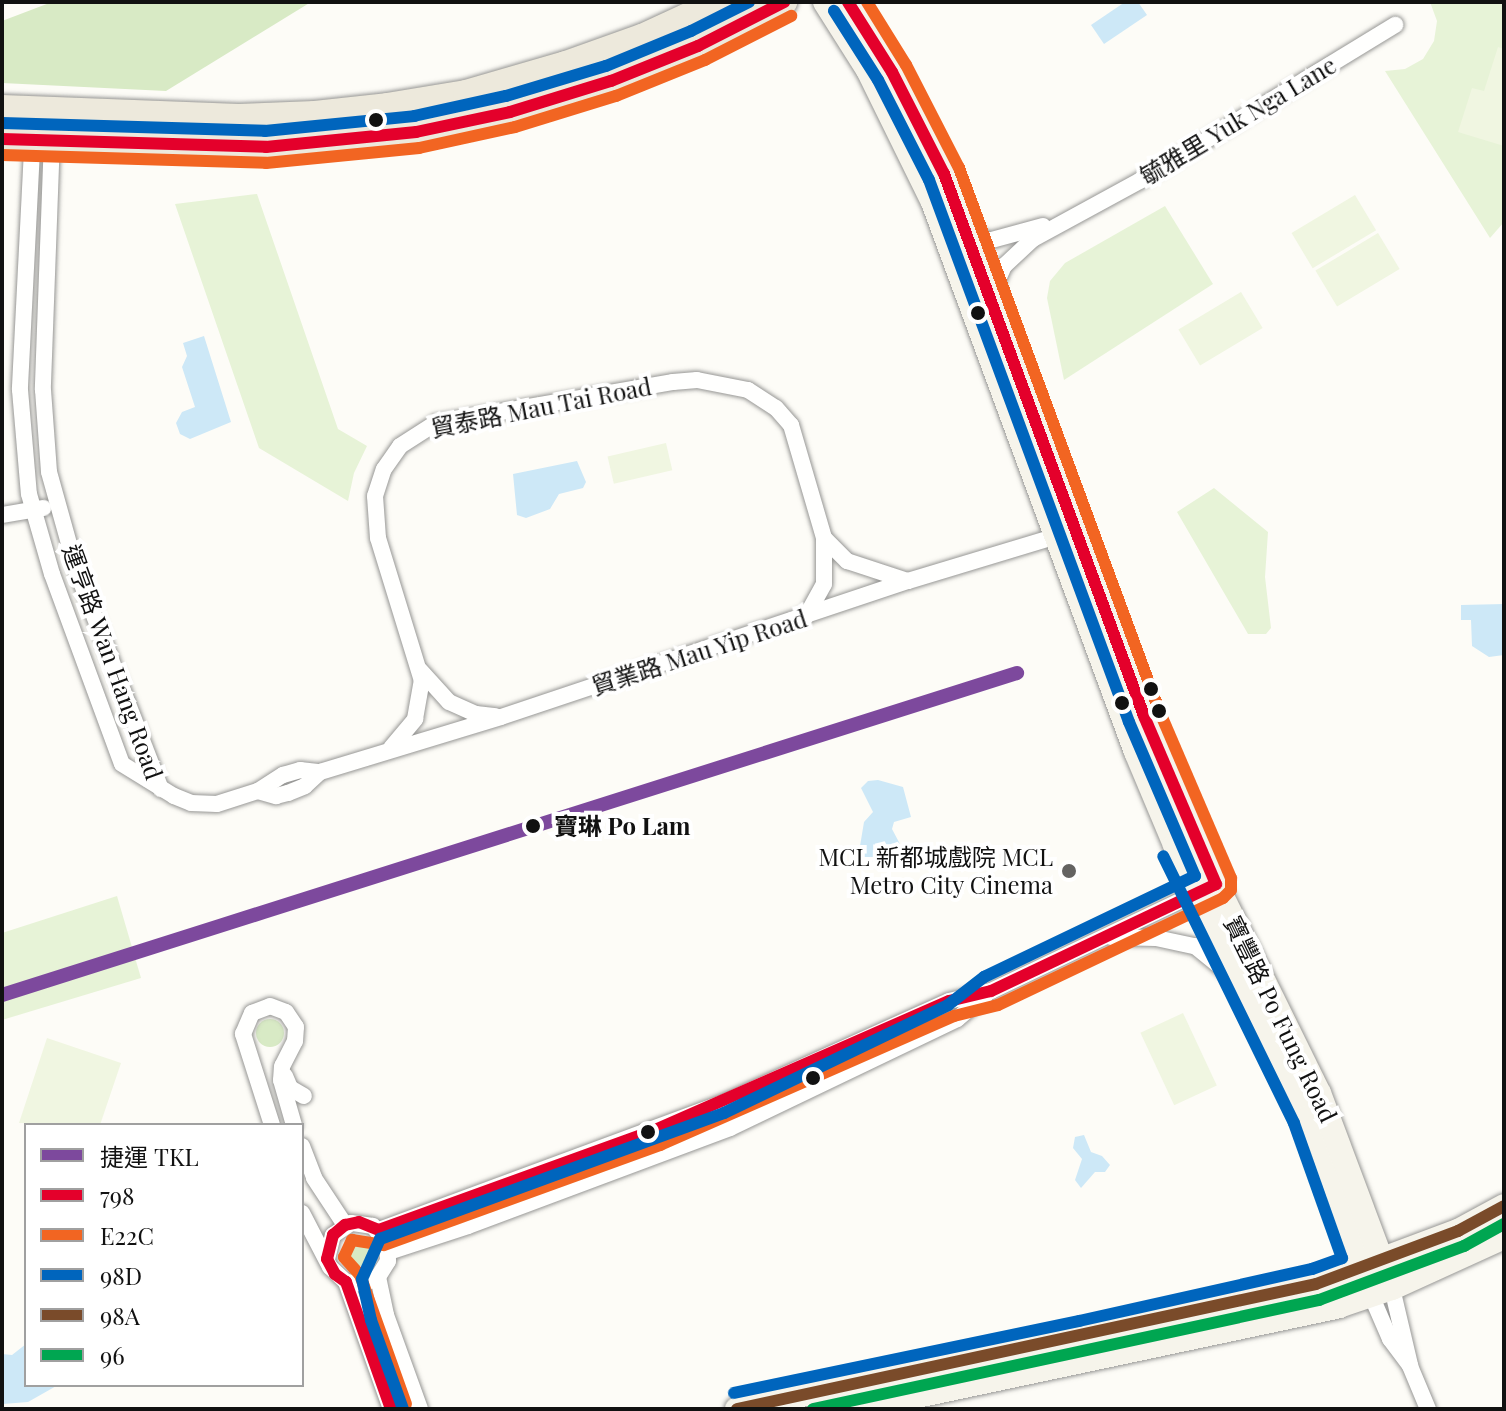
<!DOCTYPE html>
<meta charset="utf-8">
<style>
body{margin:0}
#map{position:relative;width:1506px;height:1411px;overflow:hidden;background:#fdfcf7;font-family:"Playfair Display","Noto Sans TC",serif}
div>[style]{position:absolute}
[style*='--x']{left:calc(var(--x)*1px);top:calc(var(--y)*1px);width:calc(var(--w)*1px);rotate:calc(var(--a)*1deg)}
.green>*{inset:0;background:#e7f3d7}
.forest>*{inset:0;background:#d8eac5}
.round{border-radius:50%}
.pitch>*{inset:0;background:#f0f6e1;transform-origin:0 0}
.water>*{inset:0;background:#cde8f7}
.roads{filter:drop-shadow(0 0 2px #979795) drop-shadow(0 0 2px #979795)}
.street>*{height:16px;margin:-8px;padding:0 8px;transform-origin:8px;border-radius:8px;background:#fffffe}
.secondary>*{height:24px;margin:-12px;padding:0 12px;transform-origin:12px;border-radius:12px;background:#f6f4eb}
.primary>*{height:26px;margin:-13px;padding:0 13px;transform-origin:13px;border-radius:13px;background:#ede9dc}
.bus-1>*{height:12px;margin:-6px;padding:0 6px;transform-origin:6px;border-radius:6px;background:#e4002b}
.bus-2>*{height:12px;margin:-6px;padding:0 6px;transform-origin:6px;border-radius:6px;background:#f26522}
.bus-3>*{height:12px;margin:-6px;padding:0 6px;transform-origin:6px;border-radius:6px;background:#0065bd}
.bus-4>*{height:12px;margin:-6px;padding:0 6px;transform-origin:6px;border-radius:6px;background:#7a4b2a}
.bus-5>*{height:12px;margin:-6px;padding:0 6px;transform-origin:6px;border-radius:6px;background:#00a651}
.metro-1>*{height:14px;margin:-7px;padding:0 7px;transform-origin:7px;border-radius:7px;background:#7d499d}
.dots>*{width:22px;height:22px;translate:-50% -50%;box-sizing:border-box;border:4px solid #fff;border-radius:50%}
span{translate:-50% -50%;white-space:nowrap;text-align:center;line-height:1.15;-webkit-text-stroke:8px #fff;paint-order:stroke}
.street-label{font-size:24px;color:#111}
.stop-label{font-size:24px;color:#111;font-weight:700}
.left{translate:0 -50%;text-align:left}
.poi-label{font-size:24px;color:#111}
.right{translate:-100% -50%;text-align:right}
.frame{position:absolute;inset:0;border:4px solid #111;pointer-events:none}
.legend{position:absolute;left:24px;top:1123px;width:280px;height:264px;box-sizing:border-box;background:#fff;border:2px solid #a0a0a0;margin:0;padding:10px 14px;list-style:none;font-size:24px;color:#111}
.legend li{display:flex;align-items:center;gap:16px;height:40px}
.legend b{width:40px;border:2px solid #a0a0a0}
</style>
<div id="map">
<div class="green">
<div style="clip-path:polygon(1430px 2px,1504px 2px,1504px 222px,1490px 238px,1385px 71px,1405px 69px,1423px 59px,1434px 41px,1437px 21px)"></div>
<div style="clip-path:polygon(257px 194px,338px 429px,367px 446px,354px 473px,348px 501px,259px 448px,175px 204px)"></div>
<div style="clip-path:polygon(1165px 206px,1213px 284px,1064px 380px,1047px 298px,1050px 281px,1065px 263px)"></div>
<div style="clip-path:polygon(1214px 488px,1268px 532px,1265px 577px,1271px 628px,1266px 634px,1248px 634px,1177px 512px)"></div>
<div style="clip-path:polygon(117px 896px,141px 978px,2px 1020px,2px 933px)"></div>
</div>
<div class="forest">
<div style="clip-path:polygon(52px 2px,311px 2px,166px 91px,2px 83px,2px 21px)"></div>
<div class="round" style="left:256px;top:1019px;width:28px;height:28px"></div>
<div class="round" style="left:347px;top:1240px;width:26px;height:26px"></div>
</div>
<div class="pitch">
<div style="clip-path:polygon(1498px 47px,1504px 49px,1504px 146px,1458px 132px,1472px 88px,1484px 91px)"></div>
<div style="left:1355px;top:195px;width:41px;height:74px;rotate:59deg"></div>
<div style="left:1378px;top:233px;width:42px;height:73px;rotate:59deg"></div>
<div style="left:1241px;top:292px;width:42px;height:73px;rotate:59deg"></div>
<div style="left:666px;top:443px;width:28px;height:60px;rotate:77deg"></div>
<div style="left:1183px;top:1013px;width:80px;height:47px;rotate:65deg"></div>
<div style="clip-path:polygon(47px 1038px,121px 1063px,100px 1125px,19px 1123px)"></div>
</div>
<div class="water">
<div style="clip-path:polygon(1125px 2px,1138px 2px,1147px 15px,1104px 44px,1091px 25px)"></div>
<div style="clip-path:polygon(204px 336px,231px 422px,190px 439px,180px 434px,176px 423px,182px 412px,195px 407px,182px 367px,187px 356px,183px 343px)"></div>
<div style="clip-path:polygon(577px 461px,586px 482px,583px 488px,559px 494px,550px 509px,526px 518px,517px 515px,513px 474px)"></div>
<div style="clip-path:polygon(1504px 604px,1504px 655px,1489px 657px,1472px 646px,1471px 620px,1461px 620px,1461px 605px)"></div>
<div style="clip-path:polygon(878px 780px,903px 787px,911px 817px,894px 822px,892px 829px,901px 846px,897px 851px,883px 851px,877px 861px,870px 862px,859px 852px,864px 822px,873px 812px,861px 788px,868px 781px)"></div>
<div style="clip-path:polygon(1084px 1135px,1091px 1152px,1102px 1156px,1110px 1165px,1105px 1172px,1095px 1172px,1081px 1188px,1075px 1180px,1082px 1159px,1073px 1148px,1075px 1137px)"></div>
<div style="clip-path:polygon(26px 1344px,26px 1385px,58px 1385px,28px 1402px,3px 1404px,2px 1354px,12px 1355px)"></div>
</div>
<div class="roads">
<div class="street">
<div style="--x:34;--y:110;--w:280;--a:92.9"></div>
<div style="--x:20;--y:390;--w:104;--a:85.1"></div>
<div style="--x:29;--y:494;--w:83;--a:74"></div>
<div style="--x:52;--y:574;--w:202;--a:69.8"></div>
<div style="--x:122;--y:764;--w:61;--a:31.6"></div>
<div style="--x:174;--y:796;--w:18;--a:22"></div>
<div style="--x:191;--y:803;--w:26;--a:2"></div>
<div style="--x:217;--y:804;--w:43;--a:-17.6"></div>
<div style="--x:258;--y:791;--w:30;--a:-33"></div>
<div style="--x:283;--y:775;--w:18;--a:-16"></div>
<div style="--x:300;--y:770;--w:20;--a:6"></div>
<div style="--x:320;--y:772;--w:189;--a:-16.9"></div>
<div style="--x:501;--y:717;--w:429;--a:-18.5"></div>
<div style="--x:908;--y:581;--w:163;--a:-16.8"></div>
<div style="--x:53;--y:111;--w:279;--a:92.1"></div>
<div style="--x:43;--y:390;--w:82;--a:85.8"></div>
<div style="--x:49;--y:472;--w:101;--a:74.4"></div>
<div style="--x:76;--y:569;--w:236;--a:68.9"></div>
<div style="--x:965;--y:227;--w:27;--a:31"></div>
<div style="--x:988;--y:241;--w:57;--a:-15.3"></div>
<div style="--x:991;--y:295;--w:32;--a:-66"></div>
<div style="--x:1004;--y:266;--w:40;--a:-43"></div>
<div style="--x:1033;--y:239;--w:123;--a:-28.6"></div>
<div style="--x:1141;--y:180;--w:298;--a:-31.4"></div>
<div style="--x:2;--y:515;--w:42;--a:-9.7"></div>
<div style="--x:824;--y:538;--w:33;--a:45"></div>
<div style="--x:847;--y:561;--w:64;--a:18.2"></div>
<div style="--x:420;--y:670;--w:43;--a:47.8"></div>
<div style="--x:449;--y:702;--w:30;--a:24"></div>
<div style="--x:476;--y:714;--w:20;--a:6"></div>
<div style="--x:391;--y:748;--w:38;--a:-50"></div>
<div style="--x:415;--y:719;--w:39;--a:-80"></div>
<div style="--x:422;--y:681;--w:150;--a:-107.1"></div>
<div style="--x:378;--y:538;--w:42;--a:-94.1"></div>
<div style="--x:375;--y:496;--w:28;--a:-72"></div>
<div style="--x:384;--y:469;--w:28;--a:-55"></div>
<div style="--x:400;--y:446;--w:43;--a:-32.6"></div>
<div style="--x:436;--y:423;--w:241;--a:-9.8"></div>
<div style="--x:673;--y:382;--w:24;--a:-5"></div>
<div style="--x:697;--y:380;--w:52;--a:11.1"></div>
<div style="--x:748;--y:390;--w:33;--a:33"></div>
<div style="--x:776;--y:408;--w:23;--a:49"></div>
<div style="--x:791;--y:425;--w:118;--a:73.7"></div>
<div style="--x:824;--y:538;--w:46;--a:90"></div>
<div style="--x:824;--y:584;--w:37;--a:119"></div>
<div style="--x:258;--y:791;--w:19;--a:16"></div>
<div style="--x:276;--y:796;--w:12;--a:-14"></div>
<div style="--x:288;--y:793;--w:18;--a:-22"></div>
<div style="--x:305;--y:786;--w:21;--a:-43"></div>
<div style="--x:1111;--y:937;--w:45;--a:1.3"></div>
<div style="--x:1156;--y:938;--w:40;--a:12"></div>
<div style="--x:1195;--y:946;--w:55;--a:39.1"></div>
<div style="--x:285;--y:1076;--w:13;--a:67"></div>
<div style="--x:290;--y:1088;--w:16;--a:30"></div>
<div style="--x:272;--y:1125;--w:96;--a:-107.7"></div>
<div style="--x:243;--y:1034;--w:23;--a:-67"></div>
<div style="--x:252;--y:1013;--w:19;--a:-21"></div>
<div style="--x:270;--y:1006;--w:17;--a:21"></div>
<div style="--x:286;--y:1012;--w:18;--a:56"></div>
<div style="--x:296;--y:1027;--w:14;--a:94"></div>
<div style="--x:295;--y:1041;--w:28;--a:117"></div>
<div style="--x:282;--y:1066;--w:14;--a:94"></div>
<div style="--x:281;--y:1080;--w:47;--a:73.9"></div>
<div style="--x:302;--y:1146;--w:34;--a:69"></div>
<div style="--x:314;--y:1178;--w:56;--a:56.6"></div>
<div style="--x:302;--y:1213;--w:61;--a:62.6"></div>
<div style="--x:330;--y:1267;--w:22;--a:43"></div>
<div style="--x:346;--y:1282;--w:18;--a:6"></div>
<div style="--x:364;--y:1284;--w:16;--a:-27"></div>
<div style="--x:378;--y:1277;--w:19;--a:-58"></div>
<div style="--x:388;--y:1261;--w:17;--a:-93"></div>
<div style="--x:387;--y:1244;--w:23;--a:-128"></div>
<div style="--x:373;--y:1226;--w:22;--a:-172"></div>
<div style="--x:351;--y:1223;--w:22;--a:146"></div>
<div style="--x:333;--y:1235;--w:25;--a:104"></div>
<div style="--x:379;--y:1230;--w:364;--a:-20.3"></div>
<div style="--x:720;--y:1104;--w:251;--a:-24.2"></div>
<div style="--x:949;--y:1001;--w:43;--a:-13.4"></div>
<div style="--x:991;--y:991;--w:239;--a:-25.5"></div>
<div style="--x:389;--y:1252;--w:83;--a:-18.2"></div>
<div style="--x:468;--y:1226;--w:280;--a:-20.5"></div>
<div style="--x:730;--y:1128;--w:252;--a:-25.6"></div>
<div style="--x:957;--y:1019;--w:38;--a:-40"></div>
<div style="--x:378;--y:1277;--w:39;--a:78"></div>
<div style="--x:386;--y:1315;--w:100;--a:70.1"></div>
<div style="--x:346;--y:1282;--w:135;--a:70.5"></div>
<div style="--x:1392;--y:1288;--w:79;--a:76.8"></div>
<div style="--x:1371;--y:1295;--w:48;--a:66.6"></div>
<div style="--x:1390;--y:1339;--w:34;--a:53"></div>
<div style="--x:1410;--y:1366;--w:47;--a:67.3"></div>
</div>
<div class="secondary">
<div style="--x:825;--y:2;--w:80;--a:57.7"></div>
<div style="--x:868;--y:70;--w:147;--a:63.8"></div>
<div style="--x:933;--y:202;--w:586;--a:69.74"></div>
<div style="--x:1136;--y:752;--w:101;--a:67.2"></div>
<div style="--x:1175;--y:845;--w:303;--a:63.8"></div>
<div style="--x:1309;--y:1117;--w:188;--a:70.8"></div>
<div style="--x:848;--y:2;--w:83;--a:57.8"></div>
<div style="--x:892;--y:72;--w:114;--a:63"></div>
<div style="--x:944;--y:174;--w:626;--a:69.63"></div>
<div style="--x:1162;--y:761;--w:134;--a:66.3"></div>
<div style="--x:1216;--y:884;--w:233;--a:63.8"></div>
<div style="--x:1319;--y:1093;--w:208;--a:69.5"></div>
<div style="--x:737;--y:1409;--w:592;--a:-12.18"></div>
<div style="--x:1316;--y:1284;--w:152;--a:-20.5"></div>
<div style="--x:1458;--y:1231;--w:52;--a:-28.5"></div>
<div style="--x:856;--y:1409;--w:494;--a:-12"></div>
<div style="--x:1339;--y:1306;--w:56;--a:-18.8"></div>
<div style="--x:1392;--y:1288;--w:123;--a:-24.5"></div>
</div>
<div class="primary">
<div style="--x:2;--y:108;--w:237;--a:2.2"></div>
<div style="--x:239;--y:117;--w:76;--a:-2.3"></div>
<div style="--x:315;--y:114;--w:72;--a:-6.3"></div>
<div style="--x:387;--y:106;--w:80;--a:-9.3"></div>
<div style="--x:466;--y:93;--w:104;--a:-16.2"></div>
<div style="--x:566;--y:64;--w:81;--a:-19.6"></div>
<div style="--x:642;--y:37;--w:84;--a:-24.7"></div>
<div style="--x:2;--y:139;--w:264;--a:1.7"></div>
<div style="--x:266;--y:147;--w:151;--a:-5.7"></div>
<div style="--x:416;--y:132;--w:96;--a:-12"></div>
<div style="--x:510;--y:112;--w:106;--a:-17.1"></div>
<div style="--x:611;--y:81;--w:94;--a:-21.9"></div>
<div style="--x:698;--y:46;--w:97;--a:-27.1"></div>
</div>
</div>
<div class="bus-1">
<div style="--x:2;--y:139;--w:264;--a:1.7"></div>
<div style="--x:266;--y:147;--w:151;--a:-5.7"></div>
<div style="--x:416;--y:132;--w:96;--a:-12"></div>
<div style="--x:510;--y:112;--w:106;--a:-17.1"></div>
<div style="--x:611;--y:81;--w:94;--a:-21.9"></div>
<div style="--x:698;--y:46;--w:97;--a:-27.1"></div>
<div style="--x:391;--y:1409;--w:135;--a:-109.5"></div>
<div style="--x:346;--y:1282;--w:14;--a:-144"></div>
<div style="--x:335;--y:1274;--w:17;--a:-118"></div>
<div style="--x:327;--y:1259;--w:25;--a:-76"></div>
<div style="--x:333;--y:1235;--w:16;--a:-40"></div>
<div style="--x:345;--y:1225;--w:14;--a:-12"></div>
<div style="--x:359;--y:1222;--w:22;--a:22"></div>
<div style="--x:379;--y:1230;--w:294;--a:-19.9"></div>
<div style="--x:655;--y:1130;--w:321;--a:-23.7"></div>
<div style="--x:949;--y:1001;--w:43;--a:-13.4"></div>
<div style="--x:991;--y:991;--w:249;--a:-25.4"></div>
<div style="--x:1216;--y:884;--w:183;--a:-113.2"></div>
<div style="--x:1144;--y:716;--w:578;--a:-110.25"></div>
<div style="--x:944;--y:174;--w:114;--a:-117"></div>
<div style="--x:892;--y:72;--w:83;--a:-122.2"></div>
</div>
<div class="bus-2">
<div style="--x:2;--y:155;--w:264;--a:1.7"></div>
<div style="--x:266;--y:163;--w:154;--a:-5.6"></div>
<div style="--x:419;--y:148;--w:98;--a:-12.3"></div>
<div style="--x:515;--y:127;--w:106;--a:-17.1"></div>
<div style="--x:616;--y:96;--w:96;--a:-22"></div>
<div style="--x:705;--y:60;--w:97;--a:-27.1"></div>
<div style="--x:406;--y:1404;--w:137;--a:-109.6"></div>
<div style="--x:360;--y:1275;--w:24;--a:-132"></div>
<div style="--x:344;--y:1257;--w:19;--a:-65"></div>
<div style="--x:352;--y:1240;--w:32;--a:9"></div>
<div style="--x:384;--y:1245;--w:294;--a:-19.9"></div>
<div style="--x:660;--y:1145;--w:321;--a:-23.7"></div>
<div style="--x:954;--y:1016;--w:45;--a:-14"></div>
<div style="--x:998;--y:1005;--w:249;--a:-25.4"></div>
<div style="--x:1223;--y:898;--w:11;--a:-45"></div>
<div style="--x:1231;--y:890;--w:12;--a:-90"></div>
<div style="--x:1231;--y:878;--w:183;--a:-113.2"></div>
<div style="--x:1159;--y:710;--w:578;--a:-110.25"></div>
<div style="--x:959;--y:168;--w:116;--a:-117.2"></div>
<div style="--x:906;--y:65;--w:74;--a:-121.8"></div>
</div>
<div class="bus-3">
<div style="--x:2;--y:123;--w:263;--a:1.7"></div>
<div style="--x:265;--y:131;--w:150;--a:-5.7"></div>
<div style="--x:414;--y:116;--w:94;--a:-12.3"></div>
<div style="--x:506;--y:96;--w:104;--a:-16.7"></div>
<div style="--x:606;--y:66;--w:92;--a:-22.4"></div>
<div style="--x:691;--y:31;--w:65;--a:-26.6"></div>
<div style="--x:734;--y:1393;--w:352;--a:-11.8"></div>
<div style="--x:1079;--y:1321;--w:239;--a:-12.6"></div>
<div style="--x:1312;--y:1269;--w:32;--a:-20"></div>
<div style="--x:1342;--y:1258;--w:143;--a:-109.6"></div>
<div style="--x:1294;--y:1123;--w:297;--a:-116.1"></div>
<div style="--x:403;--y:1409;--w:95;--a:-109.8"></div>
<div style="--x:371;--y:1320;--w:42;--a:-102.4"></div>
<div style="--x:362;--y:1279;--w:44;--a:-65.8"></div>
<div style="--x:380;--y:1239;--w:366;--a:-20.1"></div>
<div style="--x:724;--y:1113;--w:249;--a:-25.7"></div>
<div style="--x:948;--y:1005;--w:46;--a:-37.9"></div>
<div style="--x:984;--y:977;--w:234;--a:-25.6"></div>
<div style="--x:1195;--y:876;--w:168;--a:-113.2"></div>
<div style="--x:1129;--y:722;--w:578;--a:-110.25"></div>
<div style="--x:929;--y:180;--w:112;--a:-117"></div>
<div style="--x:878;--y:80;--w:82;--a:-122.5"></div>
</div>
<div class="bus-4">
<div style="--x:737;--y:1409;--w:592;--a:-12.18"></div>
<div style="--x:1316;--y:1284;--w:152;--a:-20.5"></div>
<div style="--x:1458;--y:1231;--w:52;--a:-28.5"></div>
</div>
<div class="bus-5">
<div style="--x:813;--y:1409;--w:518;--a:-12.16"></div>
<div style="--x:1319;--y:1300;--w:155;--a:-20.4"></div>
<div style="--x:1464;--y:1246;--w:46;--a:-28.8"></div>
</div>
<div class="metro-1">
<div style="--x:2;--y:995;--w:1065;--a:-17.6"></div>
</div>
<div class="dots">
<div style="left:376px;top:120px;background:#111"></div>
<div style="left:978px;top:313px;background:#111"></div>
<div style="left:1151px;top:689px;background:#111"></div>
<div style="left:1122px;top:703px;background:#111"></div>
<div style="left:1159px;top:711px;background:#111"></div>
<div style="left:533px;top:826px;background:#111"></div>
<div style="left:1069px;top:871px;background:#646362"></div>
<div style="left:813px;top:1078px;background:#111"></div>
<div style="left:648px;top:1132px;background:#111"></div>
</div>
<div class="street-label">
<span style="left:1238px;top:120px;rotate:-31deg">毓雅里 Yuk Nga Lane</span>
<span style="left:541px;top:407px;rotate:-11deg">貿泰路 Mau Tai Road</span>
<span style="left:699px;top:652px;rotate:-18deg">貿業路 Mau Yip Road</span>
<span style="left:113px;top:662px;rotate:70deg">運亨路 Wan Hang Road</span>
<span style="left:1281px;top:1019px;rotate:64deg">寶豐路 Po Fung Road</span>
</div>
<div class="stop-label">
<span class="left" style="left:554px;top:826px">寶琳 Po Lam</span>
</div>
<div class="poi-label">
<span class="right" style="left:1053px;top:871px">MCL 新都城戲院 MCL<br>Metro City Cinema</span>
</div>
<div class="frame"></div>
<ul class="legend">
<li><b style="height:10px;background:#7d499d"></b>捷運 TKL</li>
<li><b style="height:10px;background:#e4002b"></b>798</li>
<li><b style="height:10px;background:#f26522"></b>E22C</li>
<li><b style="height:10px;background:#0065bd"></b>98D</li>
<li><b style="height:10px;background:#7a4b2a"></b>98A</li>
<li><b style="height:10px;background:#00a651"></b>96</li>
</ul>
</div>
